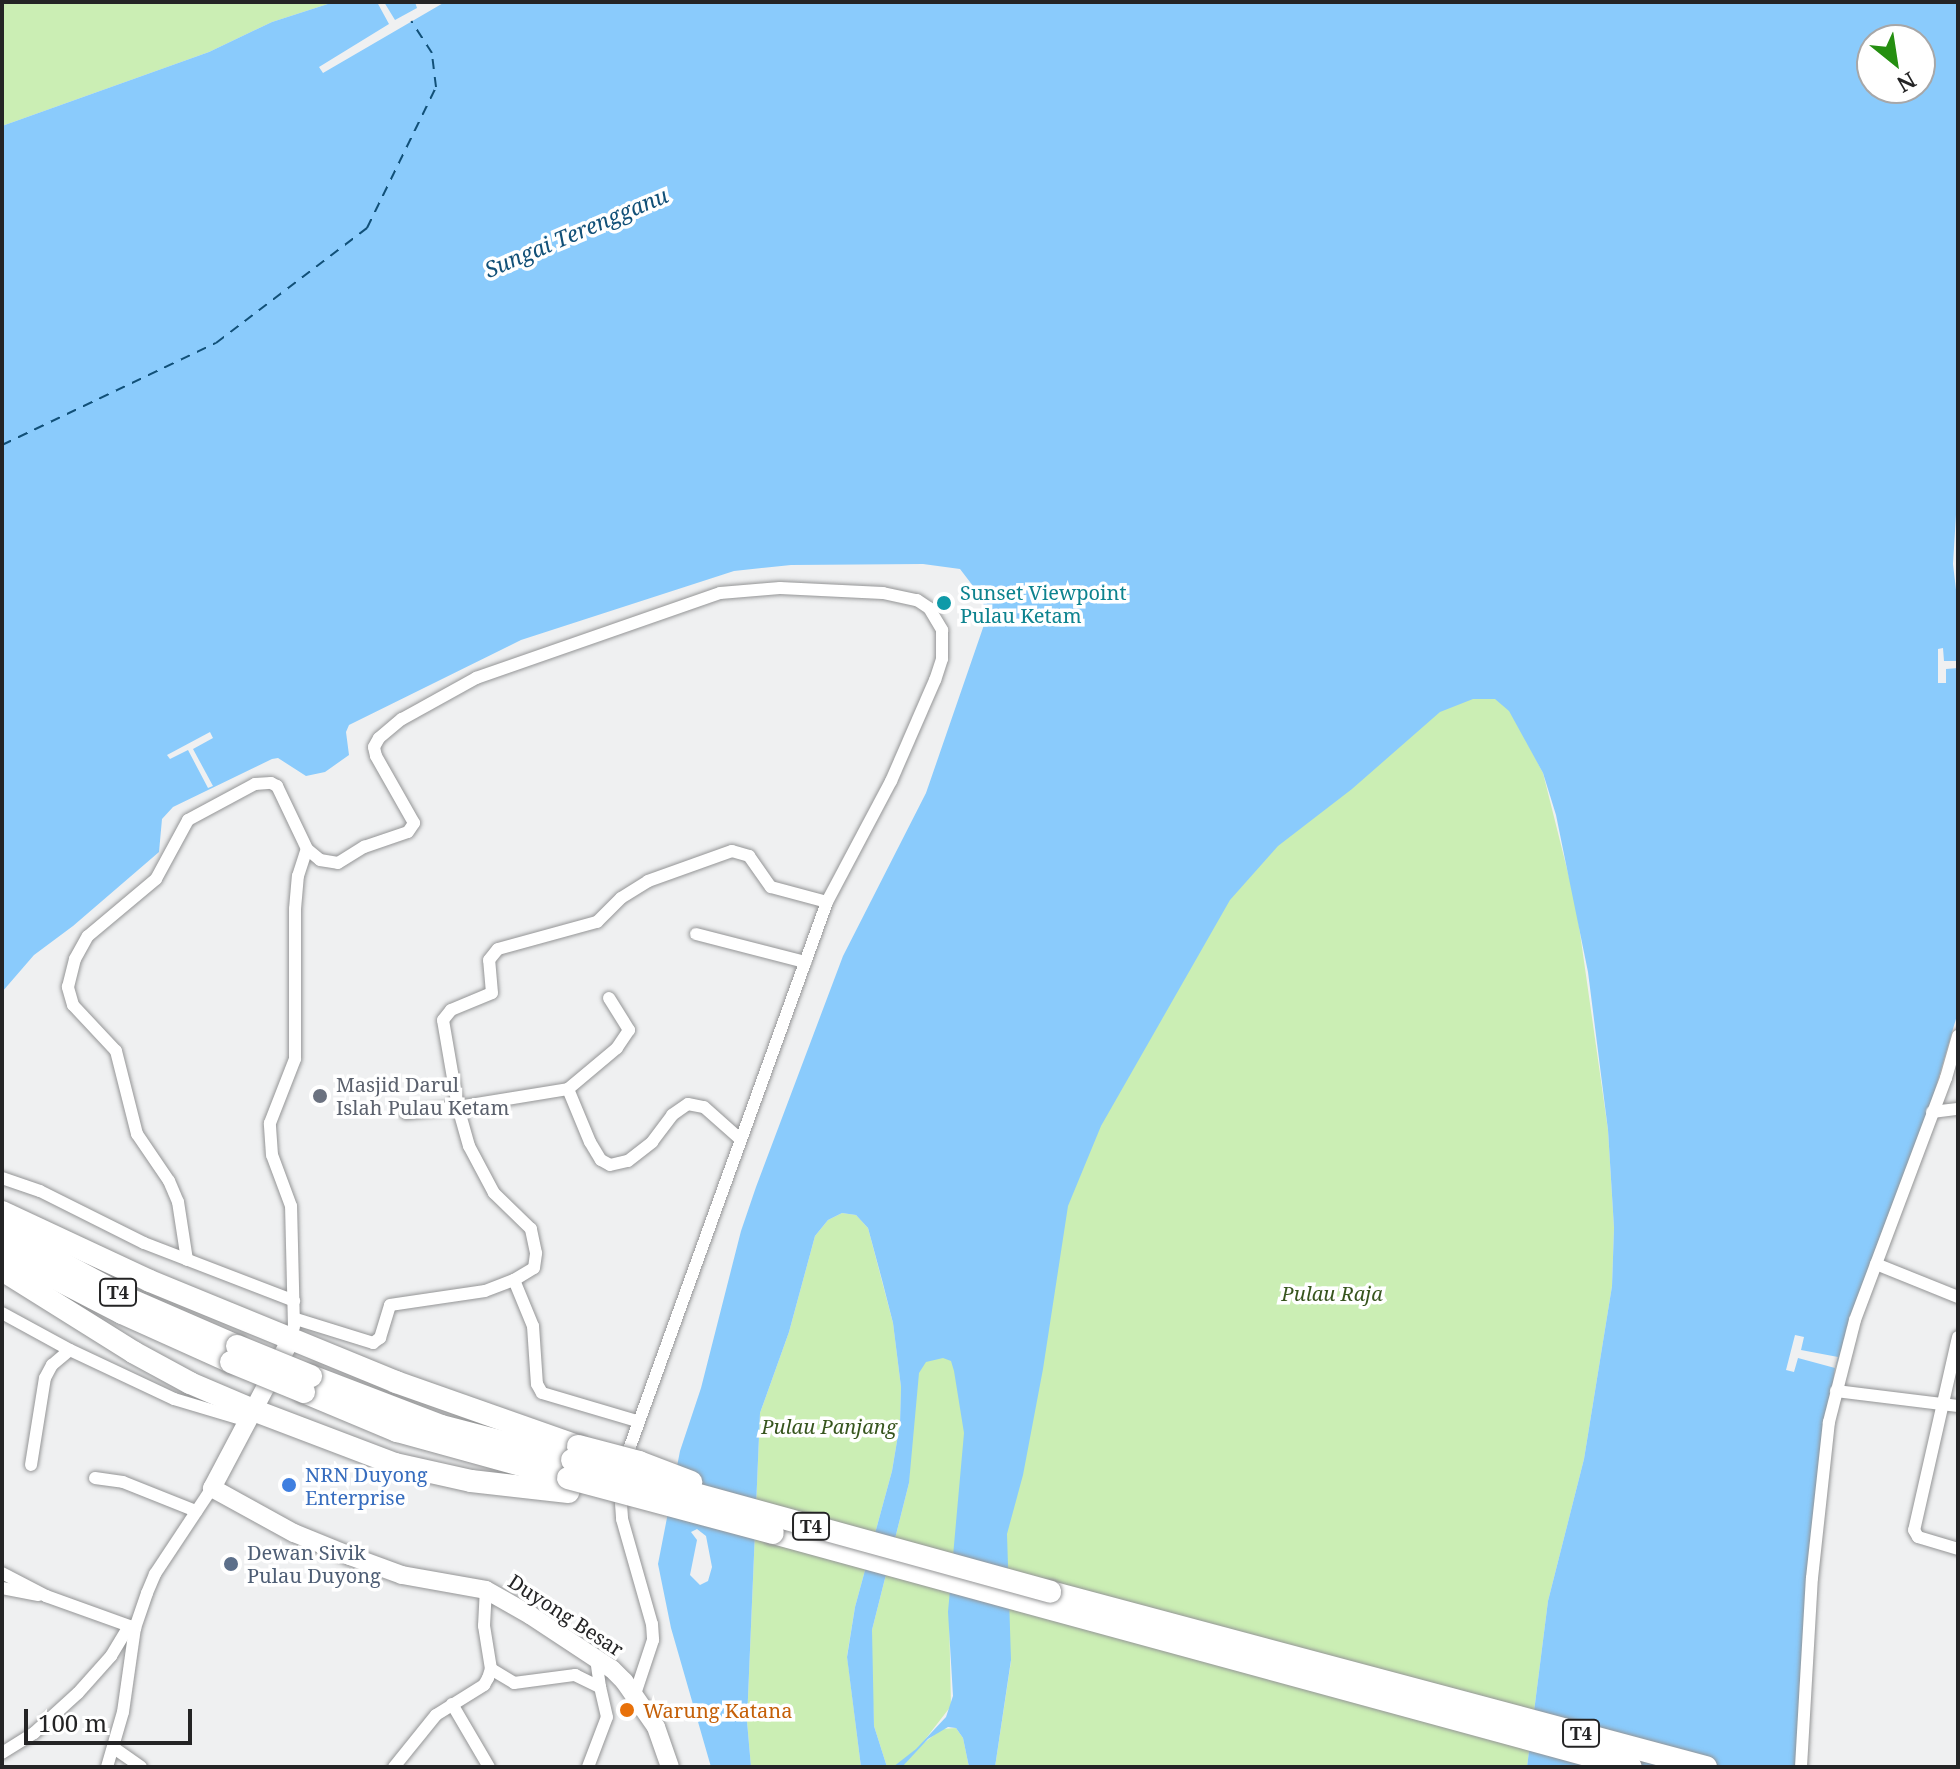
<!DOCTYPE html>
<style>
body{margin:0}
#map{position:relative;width:1960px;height:1769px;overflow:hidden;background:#eff0f1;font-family:"Noto Serif",serif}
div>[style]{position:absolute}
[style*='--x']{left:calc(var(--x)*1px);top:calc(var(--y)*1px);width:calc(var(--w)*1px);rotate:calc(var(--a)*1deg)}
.green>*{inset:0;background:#cbeeb4}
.water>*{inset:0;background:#8acbfc}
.pier>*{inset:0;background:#eff0f1}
.ferry>*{height:2px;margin-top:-1px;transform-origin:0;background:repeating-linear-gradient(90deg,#115078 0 10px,transparent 0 18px)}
.roads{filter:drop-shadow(0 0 2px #949596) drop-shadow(0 0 2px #949596)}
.street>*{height:12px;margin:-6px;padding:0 6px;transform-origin:6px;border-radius:6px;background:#fff}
.secondary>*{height:18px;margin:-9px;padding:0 9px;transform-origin:9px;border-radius:9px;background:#fff}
.highway>*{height:22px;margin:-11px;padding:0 11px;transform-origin:11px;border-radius:11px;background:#fff}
.bridges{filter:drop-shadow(0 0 2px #949596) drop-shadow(0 0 2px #949596)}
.highway-bridge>*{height:22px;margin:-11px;padding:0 11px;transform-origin:11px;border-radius:11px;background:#fff}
.dots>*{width:22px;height:22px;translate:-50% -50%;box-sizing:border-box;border:4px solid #fff;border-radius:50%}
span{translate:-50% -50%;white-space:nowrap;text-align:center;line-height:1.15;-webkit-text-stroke:7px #fff;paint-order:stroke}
.shield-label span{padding:2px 6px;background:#fff;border:2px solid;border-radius:6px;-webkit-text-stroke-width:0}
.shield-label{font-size:18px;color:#242425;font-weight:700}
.culture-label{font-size:20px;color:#0d838f}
.left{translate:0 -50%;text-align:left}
.worship-label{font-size:20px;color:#5b616d}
.park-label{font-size:20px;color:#37551e;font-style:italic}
.shop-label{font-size:20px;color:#366cbe}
.service-label{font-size:20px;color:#4e5e75}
.street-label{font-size:20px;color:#242425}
.food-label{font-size:20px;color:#c56008}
.water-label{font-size:22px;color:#115078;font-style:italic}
.frame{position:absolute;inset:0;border:4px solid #242425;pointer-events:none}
.north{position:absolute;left:1856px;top:24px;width:80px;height:80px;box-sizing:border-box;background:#fff;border:2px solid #a7a7a8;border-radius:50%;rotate:150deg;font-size:22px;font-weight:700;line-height:32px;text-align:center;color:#242425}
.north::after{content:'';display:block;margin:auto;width:28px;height:36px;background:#258f11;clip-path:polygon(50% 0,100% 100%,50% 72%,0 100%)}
.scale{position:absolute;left:24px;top:1709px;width:168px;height:36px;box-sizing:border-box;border:4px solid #242425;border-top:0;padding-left:10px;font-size:24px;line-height:28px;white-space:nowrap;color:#242425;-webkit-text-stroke:6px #fff;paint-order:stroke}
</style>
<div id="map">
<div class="green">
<div style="clip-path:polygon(2px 2px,334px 2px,272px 22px,209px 52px,2px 126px)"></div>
<div style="clip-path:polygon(1424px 544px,1543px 773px,1576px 905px,1608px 1130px,1614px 1228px,1612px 1286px,1584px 1459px,1548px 1601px,1527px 1767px,995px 1767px,1011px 1661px,949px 1613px,951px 1706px,920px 1746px,942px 1729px,956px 1728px,963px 1738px,969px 1767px,902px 1767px,910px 1755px,898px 1765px,887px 1767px,874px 1726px,871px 1659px,872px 1630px,909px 1483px,915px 1005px)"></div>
<div style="clip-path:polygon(842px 1213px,856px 1215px,868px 1228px,893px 1323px,901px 1387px,900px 1423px,892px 1471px,855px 1607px,847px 1656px,861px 1767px,751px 1767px,747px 1721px,760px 1413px,789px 1332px,815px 1236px,828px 1220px)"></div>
</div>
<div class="water">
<div style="clip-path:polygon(evenodd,334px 2px,1958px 2px,1958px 482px,1953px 564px,1958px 607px,1958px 1012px,1930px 1107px,1835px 1368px,1815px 1516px,1800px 1682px,1796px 1767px,1527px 1767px,1548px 1601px,1584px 1459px,1612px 1286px,1614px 1228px,1608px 1130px,1588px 972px,1556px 815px,1543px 773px,1509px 711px,1495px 699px,1473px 699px,1440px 712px,1352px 789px,1278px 846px,1230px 900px,1101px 1126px,1068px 1206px,1043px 1369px,1023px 1475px,1007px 1534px,1011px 1660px,995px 1767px,969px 1767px,963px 1738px,956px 1728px,948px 1727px,928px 1739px,902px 1767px,893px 1767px,916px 1749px,946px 1717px,953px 1696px,948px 1612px,964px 1433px,954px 1371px,951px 1361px,943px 1358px,926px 1362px,919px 1373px,909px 1483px,872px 1630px,874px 1726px,887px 1767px,861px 1767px,847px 1657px,855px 1607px,892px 1471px,900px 1423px,901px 1387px,893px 1323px,882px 1280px,868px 1228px,856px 1215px,842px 1213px,828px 1220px,815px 1236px,789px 1332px,760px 1413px,747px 1721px,751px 1767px,711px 1767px,671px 1628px,658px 1564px,680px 1451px,701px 1388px,741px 1231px,756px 1187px,843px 956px,926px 793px,985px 622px,983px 599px,960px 569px,923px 564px,791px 565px,734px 571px,521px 640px,349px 725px,346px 732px,349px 755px,325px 772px,306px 776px,278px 758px,272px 759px,173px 807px,162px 819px,159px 852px,73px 926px,34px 955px,2px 992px,2px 126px,209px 52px,272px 22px,334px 2px,1872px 40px,1920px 40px,1920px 88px,1872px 88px,1872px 40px,334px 2px,697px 1529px,706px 1536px,712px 1567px,708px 1581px,700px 1585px,690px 1575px,697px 1540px,691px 1532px,697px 1529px)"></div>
</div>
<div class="pier">
<div style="clip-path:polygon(377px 2px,384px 2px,395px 20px,417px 8px,415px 2px,445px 2px,323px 73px,319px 67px,389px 24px)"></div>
<div style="clip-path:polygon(1943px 648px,1944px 661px,1958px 661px,1958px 668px,1946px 669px,1946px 683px,1938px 683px,1938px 649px)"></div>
<div style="clip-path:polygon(210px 732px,213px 738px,193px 749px,213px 786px,208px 788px,188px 750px,170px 759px,167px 755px)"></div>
<div style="clip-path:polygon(1795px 1335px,1804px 1337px,1801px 1350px,1838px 1357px,1835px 1368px,1798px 1358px,1794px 1372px,1786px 1370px)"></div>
</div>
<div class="ferry">
<div style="--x:2;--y:445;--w:237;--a:-25.5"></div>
<div style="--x:216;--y:343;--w:190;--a:-37.3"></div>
<div style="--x:367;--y:228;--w:157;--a:-63.9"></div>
<div style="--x:436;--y:87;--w:34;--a:-97"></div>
<div style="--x:432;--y:53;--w:38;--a:-123"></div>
</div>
<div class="roads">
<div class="street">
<div style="--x:696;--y:934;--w:113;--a:14.4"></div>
<div style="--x:609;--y:998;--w:38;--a:58"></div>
<div style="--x:629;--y:1030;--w:22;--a:124"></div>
<div style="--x:617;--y:1048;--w:64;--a:140.1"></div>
<div style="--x:568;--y:1089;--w:57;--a:67.5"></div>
<div style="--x:590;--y:1142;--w:21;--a:59"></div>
<div style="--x:601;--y:1160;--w:10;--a:29"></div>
<div style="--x:610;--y:1165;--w:18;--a:-13"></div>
<div style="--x:628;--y:1161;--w:31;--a:-38"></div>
<div style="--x:652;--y:1142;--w:34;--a:-53"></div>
<div style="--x:672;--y:1115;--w:19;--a:-35"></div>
<div style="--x:688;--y:1104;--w:16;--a:11"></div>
<div style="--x:704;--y:1107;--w:48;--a:41.6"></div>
<div style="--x:1932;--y:1112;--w:26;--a:-7"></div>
<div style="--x:406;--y:1113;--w:52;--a:-6.6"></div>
<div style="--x:458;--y:1107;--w:88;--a:-99.8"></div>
<div style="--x:443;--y:1020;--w:13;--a:-51"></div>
<div style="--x:451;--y:1010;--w:44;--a:-22.5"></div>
<div style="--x:492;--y:993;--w:33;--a:-95"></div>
<div style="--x:489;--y:960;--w:14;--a:-51"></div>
<div style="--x:498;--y:949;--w:103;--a:-15.3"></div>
<div style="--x:597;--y:922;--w:34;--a:-45"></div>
<div style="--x:621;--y:898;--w:32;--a:-32"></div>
<div style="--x:648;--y:881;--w:89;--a:-19.7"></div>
<div style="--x:732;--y:851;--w:18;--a:16"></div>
<div style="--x:749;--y:856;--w:38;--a:55"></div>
<div style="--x:771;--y:887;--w:58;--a:15"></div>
<div style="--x:2;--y:1178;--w:40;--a:18.9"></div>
<div style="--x:40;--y:1191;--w:116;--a:26.6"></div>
<div style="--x:144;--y:1243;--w:161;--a:21.1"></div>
<div style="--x:187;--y:1260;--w:59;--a:-98.8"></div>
<div style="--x:178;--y:1202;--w:23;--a:-113"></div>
<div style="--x:169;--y:1181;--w:57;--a:-124.2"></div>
<div style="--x:137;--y:1134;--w:86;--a:-104.2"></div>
<div style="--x:116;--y:1051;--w:63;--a:-133.1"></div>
<div style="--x:73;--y:1005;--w:19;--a:-106"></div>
<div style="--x:68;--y:987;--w:29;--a:-76"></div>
<div style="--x:75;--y:959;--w:26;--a:-61"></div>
<div style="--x:88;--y:936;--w:89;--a:-40"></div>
<div style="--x:156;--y:879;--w:67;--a:-61.5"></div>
<div style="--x:188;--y:820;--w:76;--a:-28.2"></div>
<div style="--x:255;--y:784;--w:16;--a:-4"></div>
<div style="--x:271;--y:783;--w:7;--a:27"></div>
<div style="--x:277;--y:786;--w:70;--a:64.5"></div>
<div style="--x:307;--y:849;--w:17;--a:40"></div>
<div style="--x:320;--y:860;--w:18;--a:9"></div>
<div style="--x:338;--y:863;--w:31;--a:-32"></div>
<div style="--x:364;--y:847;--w:46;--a:-18.8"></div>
<div style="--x:408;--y:832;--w:11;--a:-56"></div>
<div style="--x:414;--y:823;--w:77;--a:-119.6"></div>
<div style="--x:376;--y:756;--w:9;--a:-103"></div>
<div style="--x:374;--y:747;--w:10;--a:-61"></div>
<div style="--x:379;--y:738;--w:30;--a:-40"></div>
<div style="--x:402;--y:719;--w:85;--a:-29"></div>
<div style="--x:476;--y:678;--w:258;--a:-19.2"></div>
<div style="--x:720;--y:593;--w:60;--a:-4.8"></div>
<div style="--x:780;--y:588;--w:103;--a:2.8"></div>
<div style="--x:883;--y:593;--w:35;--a:12"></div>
<div style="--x:917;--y:600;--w:14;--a:34"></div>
<div style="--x:929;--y:608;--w:26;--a:59"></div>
<div style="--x:942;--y:630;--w:29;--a:90"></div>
<div style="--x:942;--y:659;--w:22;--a:108"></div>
<div style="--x:935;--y:680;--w:110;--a:113.5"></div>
<div style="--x:891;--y:781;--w:137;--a:117.9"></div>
<div style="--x:827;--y:902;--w:597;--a:109.89"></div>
<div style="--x:1876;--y:1264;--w:88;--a:21.9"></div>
<div style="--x:514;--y:1280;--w:50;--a:67.6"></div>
<div style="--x:533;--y:1326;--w:58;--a:86.1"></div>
<div style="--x:537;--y:1384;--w:10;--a:61"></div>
<div style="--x:542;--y:1393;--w:99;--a:16.4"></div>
<div style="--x:2;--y:1313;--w:77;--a:28.6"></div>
<div style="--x:70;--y:1350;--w:115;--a:25.2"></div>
<div style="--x:174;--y:1399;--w:77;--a:16.6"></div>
<div style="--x:296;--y:1319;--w:81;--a:17.3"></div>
<div style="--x:373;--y:1343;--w:9;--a:-36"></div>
<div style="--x:380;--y:1338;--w:34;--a:-73"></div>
<div style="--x:390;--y:1305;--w:96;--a:-8.4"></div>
<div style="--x:485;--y:1291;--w:31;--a:-21"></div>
<div style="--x:514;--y:1280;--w:23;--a:-31"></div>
<div style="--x:534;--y:1268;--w:15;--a:-82"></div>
<div style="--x:536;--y:1253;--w:25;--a:-102"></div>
<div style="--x:531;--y:1229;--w:52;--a:-135.8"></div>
<div style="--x:494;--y:1193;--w:53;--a:-118"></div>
<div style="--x:469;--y:1146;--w:41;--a:-105.8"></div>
<div style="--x:458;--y:1107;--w:111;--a:-9.3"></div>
<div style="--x:294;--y:1327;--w:121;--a:-91.4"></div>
<div style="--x:291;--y:1206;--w:54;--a:-110.4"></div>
<div style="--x:272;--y:1155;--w:32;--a:-94"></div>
<div style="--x:270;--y:1123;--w:69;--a:-68.7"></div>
<div style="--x:295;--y:1059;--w:150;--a:-90"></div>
<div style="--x:295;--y:909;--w:33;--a:-85"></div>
<div style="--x:298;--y:876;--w:28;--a:-72"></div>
<div style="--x:1958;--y:1337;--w:198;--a:102.8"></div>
<div style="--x:1914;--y:1530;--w:8;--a:60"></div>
<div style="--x:1918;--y:1537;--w:42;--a:16.7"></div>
<div style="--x:1836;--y:1391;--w:123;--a:7"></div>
<div style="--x:31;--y:1465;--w:88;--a:-80.9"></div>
<div style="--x:45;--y:1378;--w:15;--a:-62"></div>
<div style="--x:52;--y:1365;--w:23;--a:-40"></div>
<div style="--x:95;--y:1478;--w:28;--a:8"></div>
<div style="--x:123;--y:1482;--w:79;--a:21.7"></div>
<div style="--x:620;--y:1489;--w:30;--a:86"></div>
<div style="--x:622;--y:1519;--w:109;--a:74.1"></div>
<div style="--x:652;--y:1624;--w:16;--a:86"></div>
<div style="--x:653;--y:1640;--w:57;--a:108.4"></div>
<div style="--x:2;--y:1573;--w:50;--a:27.6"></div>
<div style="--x:46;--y:1596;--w:95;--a:19.8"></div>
<div style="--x:2;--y:1588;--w:37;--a:11"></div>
<div style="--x:491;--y:1669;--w:27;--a:31"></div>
<div style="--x:514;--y:1683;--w:62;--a:-7.5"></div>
<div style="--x:575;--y:1675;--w:28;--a:26"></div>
<div style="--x:600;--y:1687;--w:28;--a:-98"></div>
<div style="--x:452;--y:1704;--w:73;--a:59.6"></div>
<div style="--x:114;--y:1748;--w:33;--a:35"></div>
<div style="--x:2;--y:1753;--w:38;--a:-32"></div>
<div style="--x:34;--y:1733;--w:59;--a:-42.3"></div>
<div style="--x:78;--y:1693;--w:50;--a:-48.3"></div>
<div style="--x:111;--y:1656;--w:35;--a:-59"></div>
<div style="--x:107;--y:1767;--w:57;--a:-73.8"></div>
<div style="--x:123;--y:1712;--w:85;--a:-81.9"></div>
<div style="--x:135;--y:1628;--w:37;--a:-71"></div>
<div style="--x:147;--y:1593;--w:21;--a:-67"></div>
<div style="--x:155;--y:1574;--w:103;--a:-56.5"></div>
<div style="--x:394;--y:1767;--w:67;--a:-51.1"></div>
<div style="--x:436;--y:1715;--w:57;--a:-32"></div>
<div style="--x:484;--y:1685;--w:8;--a:-60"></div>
<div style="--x:488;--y:1678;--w:9;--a:-72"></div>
<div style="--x:491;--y:1669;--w:44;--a:-99.2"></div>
<div style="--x:484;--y:1626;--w:36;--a:-87"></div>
<div style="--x:588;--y:1767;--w:53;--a:-69.2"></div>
<div style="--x:607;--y:1717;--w:31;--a:-103"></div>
<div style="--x:1801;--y:1767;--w:189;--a:-86.7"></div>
<div style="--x:1812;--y:1578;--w:157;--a:-83.8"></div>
<div style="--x:1829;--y:1422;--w:105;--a:-75.7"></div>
<div style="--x:1855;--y:1320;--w:259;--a:-69.4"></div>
<div style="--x:1946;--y:1078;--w:44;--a:-74.1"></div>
</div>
<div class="secondary">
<div style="--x:291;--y:1339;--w:169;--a:117.9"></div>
<div style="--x:212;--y:1488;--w:94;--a:28.8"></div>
<div style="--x:294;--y:1533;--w:61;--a:22.3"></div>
<div style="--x:350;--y:1556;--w:55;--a:20.1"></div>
<div style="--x:402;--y:1575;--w:85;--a:10.1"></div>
<div style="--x:486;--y:1590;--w:51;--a:29.6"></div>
<div style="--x:530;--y:1615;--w:98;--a:33.4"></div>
<div style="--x:612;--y:1669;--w:17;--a:45"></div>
<div style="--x:624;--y:1681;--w:56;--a:55.2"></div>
<div style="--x:656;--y:1727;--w:42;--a:70.7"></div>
</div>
<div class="highway">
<div style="--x:2;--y:1212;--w:163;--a:25"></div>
<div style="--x:150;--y:1281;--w:266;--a:22.3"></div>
<div style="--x:396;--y:1382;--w:193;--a:19.4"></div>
<div style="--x:2;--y:1231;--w:144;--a:28.2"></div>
<div style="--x:129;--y:1299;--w:118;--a:23.5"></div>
<div style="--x:2;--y:1251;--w:135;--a:27.3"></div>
<div style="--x:122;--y:1313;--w:120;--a:24.2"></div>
<div style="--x:2;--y:1270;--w:155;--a:32"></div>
<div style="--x:133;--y:1352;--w:65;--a:28.5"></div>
<div style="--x:190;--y:1383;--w:69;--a:23.2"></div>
<div style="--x:253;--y:1410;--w:152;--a:20.8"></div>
<div style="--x:395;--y:1464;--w:78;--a:12.6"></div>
<div style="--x:471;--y:1481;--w:98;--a:6.5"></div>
<div style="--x:311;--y:1376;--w:139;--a:21"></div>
<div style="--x:441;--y:1426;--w:135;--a:14.5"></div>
<div style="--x:304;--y:1392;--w:101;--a:22.8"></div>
<div style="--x:397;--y:1431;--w:177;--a:15.4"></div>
<div style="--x:773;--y:1533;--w:889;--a:15.26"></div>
<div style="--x:1050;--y:1592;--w:679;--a:14.94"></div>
</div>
</div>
<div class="bridges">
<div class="highway-bridge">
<div style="--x:237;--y:1346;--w:80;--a:22.1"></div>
<div style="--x:231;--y:1362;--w:79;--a:22.3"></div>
<div style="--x:578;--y:1446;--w:63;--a:14.7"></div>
<div style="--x:639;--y:1462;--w:56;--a:21"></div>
<div style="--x:572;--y:1460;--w:496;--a:15.4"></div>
<div style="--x:568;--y:1478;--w:212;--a:15"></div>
</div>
</div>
<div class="dots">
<div style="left:944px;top:603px;background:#0f9aa8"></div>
<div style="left:320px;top:1096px;background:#6b7280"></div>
<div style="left:289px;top:1485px;background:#3f7fe0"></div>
<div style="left:231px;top:1564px;background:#5c6f8a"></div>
<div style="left:627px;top:1710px;background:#e8710a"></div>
</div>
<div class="shield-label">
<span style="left:118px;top:1292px">T4</span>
<span style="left:811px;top:1526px">T4</span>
<span style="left:1581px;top:1733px">T4</span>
</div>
<div class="culture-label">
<span class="left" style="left:960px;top:604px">Sunset Viewpoint<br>Pulau Ketam</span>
</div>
<div class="worship-label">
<span class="left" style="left:336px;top:1096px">Masjid Darul<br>Islah Pulau Ketam</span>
</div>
<div class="park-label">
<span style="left:1332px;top:1293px">Pulau Raja</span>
<span style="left:829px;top:1426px">Pulau Panjang</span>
</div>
<div class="shop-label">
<span class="left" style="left:305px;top:1486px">NRN Duyong<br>Enterprise</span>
</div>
<div class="service-label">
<span class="left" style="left:247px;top:1564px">Dewan Sivik<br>Pulau Duyong</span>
</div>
<div class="street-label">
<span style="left:566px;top:1615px;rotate:33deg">Duyong Besar</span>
</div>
<div class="food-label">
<span class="left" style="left:643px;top:1710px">Warung Katana</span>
</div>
<div class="water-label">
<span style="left:576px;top:232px;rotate:-23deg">Sungai Terengganu</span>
</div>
<div class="frame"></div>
<div class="north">N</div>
<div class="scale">100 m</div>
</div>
